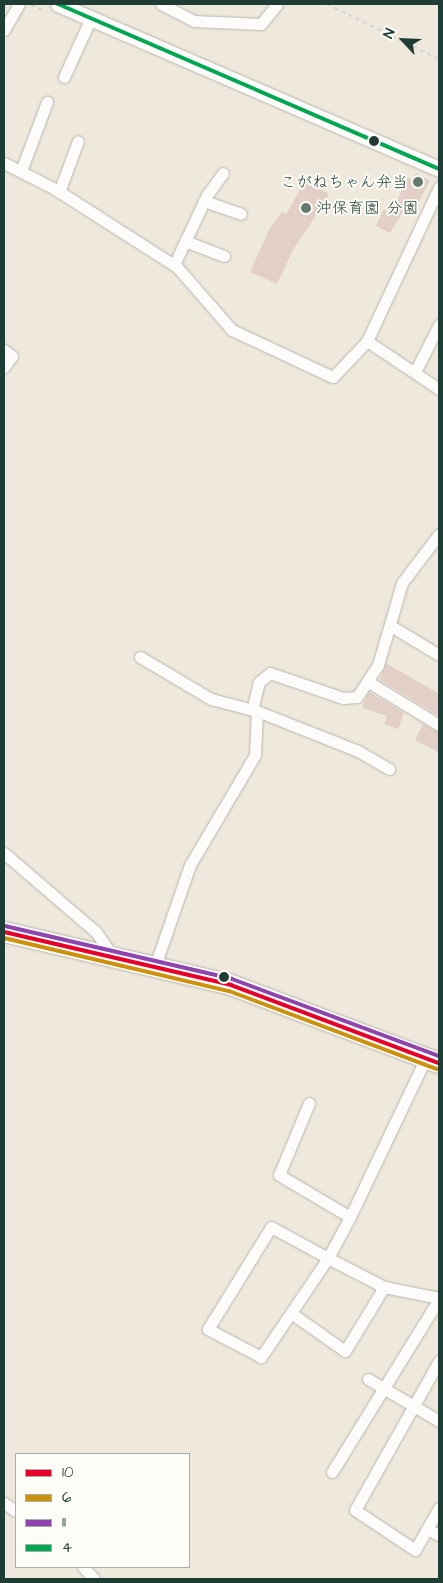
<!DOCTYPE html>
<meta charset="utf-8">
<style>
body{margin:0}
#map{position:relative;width:443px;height:1583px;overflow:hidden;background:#efe8dc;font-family:"Architects Daughter","Klee One",sans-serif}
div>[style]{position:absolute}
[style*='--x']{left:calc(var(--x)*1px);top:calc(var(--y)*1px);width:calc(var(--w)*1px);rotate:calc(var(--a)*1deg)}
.building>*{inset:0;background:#e1cfc8}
.path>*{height:2px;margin-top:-1px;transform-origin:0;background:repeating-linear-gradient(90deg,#d6d5d2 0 4px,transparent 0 8px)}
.roads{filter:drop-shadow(0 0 1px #b8b6ae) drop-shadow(0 0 1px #b8b6ae)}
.street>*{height:11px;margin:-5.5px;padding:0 5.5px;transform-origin:5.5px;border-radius:5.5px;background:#fdfcfa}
.secondary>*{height:15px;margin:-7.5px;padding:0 7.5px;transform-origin:7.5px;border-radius:7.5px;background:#fdfcfa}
.highway>*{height:20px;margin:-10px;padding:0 10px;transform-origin:10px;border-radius:10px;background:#fdfcfa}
.bus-1>*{height:4px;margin:-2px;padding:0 2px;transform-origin:2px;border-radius:2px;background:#e4002b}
.bus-2>*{height:4px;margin:-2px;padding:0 2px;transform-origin:2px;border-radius:2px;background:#cc910a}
.bus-3>*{height:4px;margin:-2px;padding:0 2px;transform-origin:2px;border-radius:2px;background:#8e44ad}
.bus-4>*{height:4px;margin:-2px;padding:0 2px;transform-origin:2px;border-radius:2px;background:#00a651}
.dots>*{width:14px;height:14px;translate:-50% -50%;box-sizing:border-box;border:2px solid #fdfcf7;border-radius:50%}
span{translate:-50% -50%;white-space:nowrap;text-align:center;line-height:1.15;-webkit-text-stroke:4px #fdfcf7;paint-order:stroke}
.poi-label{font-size:16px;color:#1f3d34}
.right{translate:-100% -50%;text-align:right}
.left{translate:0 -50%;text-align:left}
.frame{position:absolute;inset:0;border:5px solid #1f3d34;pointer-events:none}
.legend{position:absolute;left:15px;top:1453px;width:175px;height:115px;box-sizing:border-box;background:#fdfcf7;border:1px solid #a4b0a9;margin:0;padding:6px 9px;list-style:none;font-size:15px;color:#1f3d34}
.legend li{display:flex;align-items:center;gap:10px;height:25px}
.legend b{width:25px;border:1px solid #a4b0a9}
.north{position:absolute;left:378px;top:15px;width:50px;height:50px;-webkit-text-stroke:4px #fdfcf7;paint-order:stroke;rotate:295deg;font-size:14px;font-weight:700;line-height:20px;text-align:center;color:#1f3d34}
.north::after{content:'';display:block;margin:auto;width:18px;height:22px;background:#1f3d34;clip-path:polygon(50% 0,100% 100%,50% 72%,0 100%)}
</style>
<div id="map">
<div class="building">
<div style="clip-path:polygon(416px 173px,430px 181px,413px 212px,405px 208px,390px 233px,376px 226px,383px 211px,391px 203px,395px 205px,408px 177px,412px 180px)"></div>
<div style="clip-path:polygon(304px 183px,328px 193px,327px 199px,293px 250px,277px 284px,250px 272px,270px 228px,282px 212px,286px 214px)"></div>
<div style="clip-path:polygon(386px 663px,439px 694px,439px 716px,380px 680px)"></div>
<div style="clip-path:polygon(369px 692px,404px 713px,398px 729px,384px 724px,387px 716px,362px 708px)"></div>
<div style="clip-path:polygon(423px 724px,439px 732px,439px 753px,415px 740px)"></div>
</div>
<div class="path">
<div style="--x:327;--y:4;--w:125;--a:26.2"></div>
<div style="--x:31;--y:5;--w:17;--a:24"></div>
</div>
<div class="roads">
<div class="street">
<div style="--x:161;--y:4;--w:37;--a:27"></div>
<div style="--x:194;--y:21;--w:67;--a:2.6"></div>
<div style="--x:261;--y:24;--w:26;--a:-51"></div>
<div style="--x:4;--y:30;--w:30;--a:-60"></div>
<div style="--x:64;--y:77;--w:65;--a:-65.4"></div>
<div style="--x:4;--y:163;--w:57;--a:27"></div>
<div style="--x:55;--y:189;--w:145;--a:32.6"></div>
<div style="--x:177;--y:267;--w:84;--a:48.9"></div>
<div style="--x:232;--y:330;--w:111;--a:25"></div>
<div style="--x:333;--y:377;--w:50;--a:-46.6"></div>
<div style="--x:367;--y:341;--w:170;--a:-64.9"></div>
<div style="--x:21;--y:171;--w:74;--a:-69.4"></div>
<div style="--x:59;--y:192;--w:54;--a:-69.6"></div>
<div style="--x:204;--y:201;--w:39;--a:19"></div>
<div style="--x:185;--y:241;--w:42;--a:21"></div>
<div style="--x:174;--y:265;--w:77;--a:-64.8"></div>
<div style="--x:207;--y:195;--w:27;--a:-54"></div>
<div style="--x:367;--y:341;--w:87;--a:33.7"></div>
<div style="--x:4;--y:350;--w:10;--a:37"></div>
<div style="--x:12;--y:356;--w:14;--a:126"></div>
<div style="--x:416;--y:370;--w:51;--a:-62.9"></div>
<div style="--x:391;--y:626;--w:56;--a:31.1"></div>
<div style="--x:140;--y:657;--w:82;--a:30.6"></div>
<div style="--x:211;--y:699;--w:48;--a:14.6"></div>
<div style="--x:370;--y:683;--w:81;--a:31.3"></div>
<div style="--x:252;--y:710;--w:29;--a:-76"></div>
<div style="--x:259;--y:682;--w:14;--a:-39"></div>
<div style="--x:270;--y:673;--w:77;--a:18.9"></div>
<div style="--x:343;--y:698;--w:14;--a:-4"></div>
<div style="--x:357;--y:697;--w:38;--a:-57"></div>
<div style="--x:378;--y:665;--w:85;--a:-73.7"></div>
<div style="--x:402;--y:583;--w:61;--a:-52.9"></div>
<div style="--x:4;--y:853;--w:121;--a:40.7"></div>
<div style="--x:96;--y:932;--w:28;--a:55"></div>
<div style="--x:155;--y:966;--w:107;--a:-70.9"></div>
<div style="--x:190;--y:865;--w:128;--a:-59.4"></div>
<div style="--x:255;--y:755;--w:44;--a:-87.4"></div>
<div style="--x:257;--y:711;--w:109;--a:21.6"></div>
<div style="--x:358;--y:751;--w:36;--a:30"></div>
<div style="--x:309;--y:1103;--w:78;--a:112.6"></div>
<div style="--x:279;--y:1175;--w:82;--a:30.6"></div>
<div style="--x:350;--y:1217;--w:47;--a:118.2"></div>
<div style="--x:328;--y:1258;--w:63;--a:27.4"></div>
<div style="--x:384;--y:1287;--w:56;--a:11.3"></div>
<div style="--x:350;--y:1217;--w:176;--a:-64.5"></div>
<div style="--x:271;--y:1227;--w:65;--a:28.5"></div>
<div style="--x:328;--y:1258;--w:120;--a:124.1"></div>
<div style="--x:261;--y:1357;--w:60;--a:-152.2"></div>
<div style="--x:208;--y:1329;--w:120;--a:-58.3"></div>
<div style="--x:291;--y:1313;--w:66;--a:35.1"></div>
<div style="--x:345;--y:1351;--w:75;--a:-58.6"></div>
<div style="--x:439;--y:1361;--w:171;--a:119.4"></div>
<div style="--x:355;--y:1510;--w:72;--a:33.7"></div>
<div style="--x:415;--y:1550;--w:48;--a:-60.3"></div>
<div style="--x:368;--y:1379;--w:82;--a:30.6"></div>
<div style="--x:332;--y:1472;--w:203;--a:-58.3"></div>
<div style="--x:4;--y:1503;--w:14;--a:34"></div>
<div style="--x:427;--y:1529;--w:13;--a:27"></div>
<div style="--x:83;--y:1567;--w:16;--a:47"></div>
</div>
<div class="secondary">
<div style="--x:58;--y:4;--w:415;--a:23.4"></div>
</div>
<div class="highway">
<div style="--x:4;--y:932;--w:233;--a:13.1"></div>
<div style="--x:231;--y:985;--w:222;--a:20.6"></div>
</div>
</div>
<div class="bus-1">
<div style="--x:4;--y:932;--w:233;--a:13.1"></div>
<div style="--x:231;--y:985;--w:222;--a:20.6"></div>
</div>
<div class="bus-2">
<div style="--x:4;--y:938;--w:231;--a:13.3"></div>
<div style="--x:229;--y:991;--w:222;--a:20.6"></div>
</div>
<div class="bus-3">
<div style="--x:5;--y:926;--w:233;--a:13.1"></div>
<div style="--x:232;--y:979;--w:221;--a:20.4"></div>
</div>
<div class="bus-4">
<div style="--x:58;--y:4;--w:415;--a:23.4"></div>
</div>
<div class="dots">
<div style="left:374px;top:141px;background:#1f3d34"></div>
<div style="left:418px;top:182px;background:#68796f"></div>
<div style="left:306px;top:208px;background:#68796f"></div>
<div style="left:224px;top:977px;background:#1f3d34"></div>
</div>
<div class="poi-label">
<span class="right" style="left:408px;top:182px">こがねちゃん弁当</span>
<span class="left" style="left:316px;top:208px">沖保育園 分園</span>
</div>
<div class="frame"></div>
<ul class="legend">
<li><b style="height:6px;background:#e4002b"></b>10</li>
<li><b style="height:6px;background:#cc910a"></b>6</li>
<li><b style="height:6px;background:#8e44ad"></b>11</li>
<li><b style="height:6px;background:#00a651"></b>4</li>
</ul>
<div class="north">N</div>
</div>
